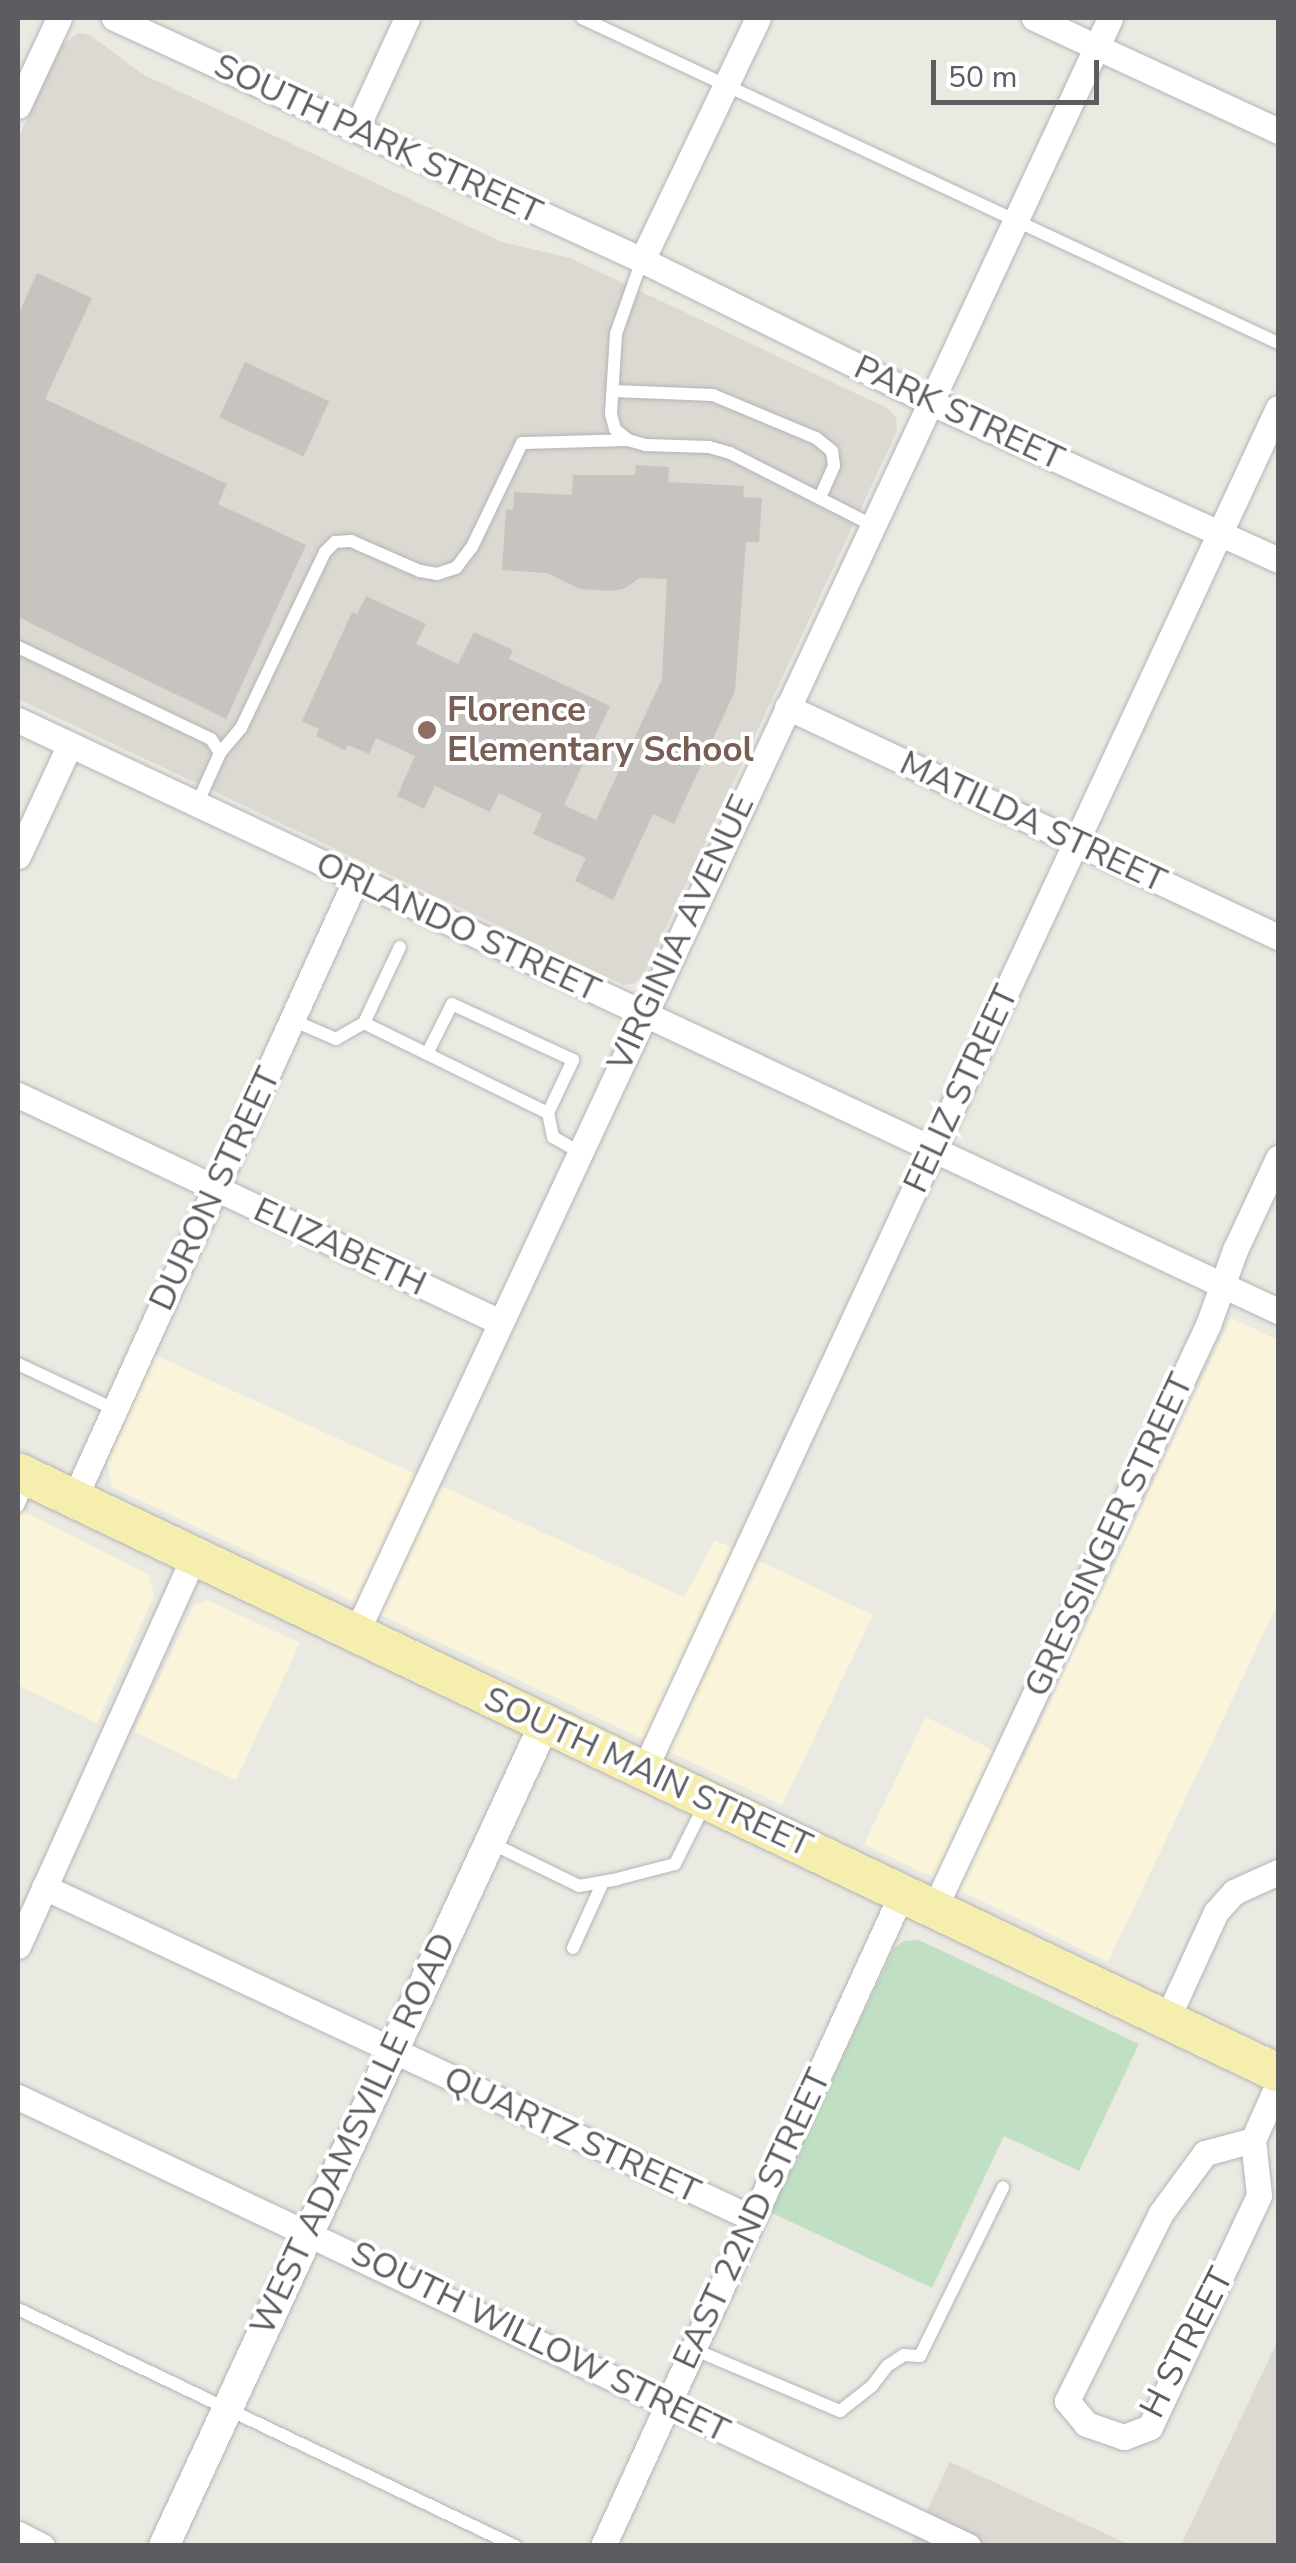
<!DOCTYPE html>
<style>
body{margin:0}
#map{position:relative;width:1296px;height:2563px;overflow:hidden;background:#ebeae2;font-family:"Nunito Sans",sans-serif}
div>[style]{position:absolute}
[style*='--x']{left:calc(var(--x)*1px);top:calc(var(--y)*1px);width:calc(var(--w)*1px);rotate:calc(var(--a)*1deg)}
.commercial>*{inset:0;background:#f9f4da}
.education>*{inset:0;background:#dbd9d1}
.green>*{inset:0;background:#c1e0c3}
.building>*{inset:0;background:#c7c4bf;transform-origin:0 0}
.roads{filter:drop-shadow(0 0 2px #b3b4b8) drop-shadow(0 0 2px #b3b4b8)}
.service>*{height:12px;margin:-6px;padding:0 6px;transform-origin:6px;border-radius:6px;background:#fff}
.minor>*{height:25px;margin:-12.5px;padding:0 12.5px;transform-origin:12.5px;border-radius:12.5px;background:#fff}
.tertiary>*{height:30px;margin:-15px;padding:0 15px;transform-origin:15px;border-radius:15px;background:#fff}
.primary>*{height:38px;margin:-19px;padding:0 19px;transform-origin:19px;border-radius:19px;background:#f5eeae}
.dots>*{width:28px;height:28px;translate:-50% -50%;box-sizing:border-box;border:5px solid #fff;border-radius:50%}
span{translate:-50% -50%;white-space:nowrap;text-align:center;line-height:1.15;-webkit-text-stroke:8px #fff;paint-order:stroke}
.street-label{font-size:35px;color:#5b5d61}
.education-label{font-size:35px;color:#785e54;font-weight:700}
.left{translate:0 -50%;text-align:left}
.frame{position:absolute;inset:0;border:20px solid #5b5d61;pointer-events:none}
.scale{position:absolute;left:931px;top:60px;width:168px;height:45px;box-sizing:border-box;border:5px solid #5b5d61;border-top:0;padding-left:12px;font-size:30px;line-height:35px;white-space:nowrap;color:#5b5d61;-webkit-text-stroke:8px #fff;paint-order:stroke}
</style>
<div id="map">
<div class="commercial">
<div style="clip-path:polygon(1231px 1318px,1278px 1340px,1278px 1603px,1108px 1962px,864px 1844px,926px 1717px,1021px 1764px)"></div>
<div style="clip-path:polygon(153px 1354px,684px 1597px,715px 1540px,873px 1615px,782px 1805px,112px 1487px,107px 1460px)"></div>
<div style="clip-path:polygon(18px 1508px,149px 1575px,154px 1596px,97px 1723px,18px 1685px)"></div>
<div style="clip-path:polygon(207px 1600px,300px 1643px,236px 1780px,134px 1732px,193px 1606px)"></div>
</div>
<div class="education">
<div style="clip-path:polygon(78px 33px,90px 35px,142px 74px,502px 242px,570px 258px,889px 409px,896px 418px,897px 431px,644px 974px,634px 984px,624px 985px,18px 699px,18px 139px,60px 46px)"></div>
<div style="clip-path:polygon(1278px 2340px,1278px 2545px,1181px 2545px)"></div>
<div style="clip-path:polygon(950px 2462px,1130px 2545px,910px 2546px)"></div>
</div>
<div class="green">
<div style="clip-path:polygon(919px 1940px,1139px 2044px,1079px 2171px,1004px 2136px,932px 2288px,770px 2212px,894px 1948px,904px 1941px)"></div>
</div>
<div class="building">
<div style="clip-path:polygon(37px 273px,92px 298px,45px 399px,227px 484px,218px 504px,306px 545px,226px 719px,18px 617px,18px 315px)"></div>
<div style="left:245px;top:362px;width:93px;height:61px;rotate:25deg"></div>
<div style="clip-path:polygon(636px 465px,669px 467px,668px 482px,744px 486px,743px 497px,762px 498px,759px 542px,746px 542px,735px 691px,674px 824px,653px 814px,613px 900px,575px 881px,586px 858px,533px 834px,542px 814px,499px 793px,490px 812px,435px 786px,424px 809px,397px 796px,415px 756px,376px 738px,369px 754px,348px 745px,345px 750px,316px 736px,319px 729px,302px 721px,352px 612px,357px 614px,366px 596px,426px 624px,416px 644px,458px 664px,474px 632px,513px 650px,509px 659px,610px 706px,564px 805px,596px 820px,662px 679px,667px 579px,640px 578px,623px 589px,610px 591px,580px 589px,547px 573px,502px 570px,506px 509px,513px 510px,514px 492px,572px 495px,573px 475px,635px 475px)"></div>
</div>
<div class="roads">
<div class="service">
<div style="--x:582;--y:18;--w:768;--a:25.03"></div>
<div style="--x:642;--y:260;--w:78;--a:109.4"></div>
<div style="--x:616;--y:334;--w:80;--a:93.6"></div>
<div style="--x:611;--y:414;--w:16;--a:75"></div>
<div style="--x:615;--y:429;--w:17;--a:40"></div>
<div style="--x:628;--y:440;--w:19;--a:16"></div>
<div style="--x:646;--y:445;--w:63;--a:1.8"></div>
<div style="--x:709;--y:447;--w:22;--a:16"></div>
<div style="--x:730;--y:453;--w:159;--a:26.9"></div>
<div style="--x:613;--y:391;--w:100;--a:2.3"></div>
<div style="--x:713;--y:395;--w:112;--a:22.7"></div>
<div style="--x:816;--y:438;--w:21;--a:39"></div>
<div style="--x:832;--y:451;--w:15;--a:82"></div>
<div style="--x:834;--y:466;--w:35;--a:114"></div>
<div style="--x:18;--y:647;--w:214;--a:25.5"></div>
<div style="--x:211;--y:739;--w:17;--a:57"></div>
<div style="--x:197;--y:804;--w:56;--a:-65.7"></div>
<div style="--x:220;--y:753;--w:33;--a:-50"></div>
<div style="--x:241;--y:728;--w:195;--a:-64.5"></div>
<div style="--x:325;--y:552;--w:14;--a:-45"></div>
<div style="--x:335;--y:542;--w:16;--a:-4"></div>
<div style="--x:351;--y:541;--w:75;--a:23.5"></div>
<div style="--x:420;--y:571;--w:17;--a:10"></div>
<div style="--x:437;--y:574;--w:20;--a:-18"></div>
<div style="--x:456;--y:568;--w:26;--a:-53"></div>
<div style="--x:472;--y:547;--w:115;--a:-64.3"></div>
<div style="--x:522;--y:443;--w:106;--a:-1.6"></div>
<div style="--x:292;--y:1020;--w:48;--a:23.4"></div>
<div style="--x:336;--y:1039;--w:32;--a:-30"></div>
<div style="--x:364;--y:1023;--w:205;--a:26.1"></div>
<div style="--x:548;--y:1113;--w:59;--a:-64.7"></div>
<div style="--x:573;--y:1060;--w:133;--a:-155.2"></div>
<div style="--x:452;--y:1004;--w:56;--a:116.6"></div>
<div style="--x:364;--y:1023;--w:84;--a:-64.7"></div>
<div style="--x:548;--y:1113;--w:25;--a:78"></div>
<div style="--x:553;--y:1137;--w:30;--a:30"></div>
<div style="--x:18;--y:1364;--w:106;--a:25.1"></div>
<div style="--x:18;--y:1506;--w:28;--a:-67"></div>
<div style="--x:491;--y:1843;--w:98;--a:26"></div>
<div style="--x:579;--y:1886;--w:39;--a:-10"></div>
<div style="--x:617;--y:1879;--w:60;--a:-14.5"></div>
<div style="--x:675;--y:1864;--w:69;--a:-63.4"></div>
<div style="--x:573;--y:1948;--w:72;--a:-65.6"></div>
<div style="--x:18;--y:2309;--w:551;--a:25.49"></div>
<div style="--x:693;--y:2349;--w:160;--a:22.9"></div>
<div style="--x:840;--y:2411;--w:41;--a:-38"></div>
<div style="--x:872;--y:2386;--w:25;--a:-53"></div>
<div style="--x:887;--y:2366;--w:20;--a:-33"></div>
<div style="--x:904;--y:2355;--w:16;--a:4"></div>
<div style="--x:920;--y:2356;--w:188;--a:-63.8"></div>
</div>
<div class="minor">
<div style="--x:114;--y:18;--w:581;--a:24.62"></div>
<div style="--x:642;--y:260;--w:321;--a:26.2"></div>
<div style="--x:930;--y:402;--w:382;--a:24.4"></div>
<div style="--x:1034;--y:18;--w:269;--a:24.8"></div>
<div style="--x:18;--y:106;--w:97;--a:-65"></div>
<div style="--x:356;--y:129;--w:122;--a:-65.3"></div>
<div style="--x:642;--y:260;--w:268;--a:-64.4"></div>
<div style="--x:787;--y:707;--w:542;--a:25.1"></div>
<div style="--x:18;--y:720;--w:1392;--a:25.13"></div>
<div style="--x:18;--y:856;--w:123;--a:-65.1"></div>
<div style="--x:18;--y:1095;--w:533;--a:25.22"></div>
<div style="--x:74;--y:1499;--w:681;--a:-65.54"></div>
<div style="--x:356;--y:1633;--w:1782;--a:-64.97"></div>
<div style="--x:644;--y:1770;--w:1502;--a:-65.04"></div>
<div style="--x:44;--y:1887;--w:782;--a:25.06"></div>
<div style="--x:934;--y:1909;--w:645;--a:-64.87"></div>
<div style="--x:1208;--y:1325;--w:80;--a:-70.2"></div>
<div style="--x:1235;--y:1250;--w:102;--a:-64.9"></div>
<div style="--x:18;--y:1946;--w:428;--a:-65.7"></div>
<div style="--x:1166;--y:2021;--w:120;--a:-65.4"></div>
<div style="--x:1216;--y:1912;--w:27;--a:-48"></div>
<div style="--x:1234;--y:1892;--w:48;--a:-24.4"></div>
<div style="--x:18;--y:2097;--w:1051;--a:25.3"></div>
<div style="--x:1253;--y:2140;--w:50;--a:164.8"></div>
<div style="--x:1205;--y:2153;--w:74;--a:126.3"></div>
<div style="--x:1161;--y:2213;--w:210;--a:116.6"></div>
<div style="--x:1067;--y:2401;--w:30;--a:50"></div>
<div style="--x:1086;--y:2424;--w:40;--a:18.9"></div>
<div style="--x:1124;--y:2437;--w:28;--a:-21"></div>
<div style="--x:1150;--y:2427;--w:256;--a:-64.8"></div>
<div style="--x:1259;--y:2195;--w:55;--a:-96.2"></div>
<div style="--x:1253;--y:2140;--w:61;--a:-65.9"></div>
<div style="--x:18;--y:2534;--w:27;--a:27"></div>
<div style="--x:603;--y:2546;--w:718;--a:-65.4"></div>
</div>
<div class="tertiary">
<div style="--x:164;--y:2546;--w:907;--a:-65.16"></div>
</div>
<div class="primary">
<div style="--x:18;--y:1472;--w:1396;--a:25.5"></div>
</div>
</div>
<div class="dots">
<div style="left:427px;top:730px;background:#8d6e63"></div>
</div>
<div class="street-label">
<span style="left:378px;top:139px;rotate:25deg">SOUTH PARK STREET</span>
<span style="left:959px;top:413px;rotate:25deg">PARK STREET</span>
<span style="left:1033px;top:822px;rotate:25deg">MATILDA STREET</span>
<span style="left:458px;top:927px;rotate:25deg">ORLANDO STREET</span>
<span style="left:681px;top:933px;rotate:-65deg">VIRGINIA AVENUE</span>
<span style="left:961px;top:1089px;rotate:-65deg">FELIZ STREET</span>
<span style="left:215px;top:1189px;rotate:-65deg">DURON STREET</span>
<span style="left:340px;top:1247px;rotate:25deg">ELIZABETH</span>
<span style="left:1109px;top:1535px;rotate:-65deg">GRESSINGER STREET</span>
<span style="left:648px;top:1772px;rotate:25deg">SOUTH MAIN STREET</span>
<span style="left:353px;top:2134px;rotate:-65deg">WEST ADAMSVILLE ROAD</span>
<span style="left:572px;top:2135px;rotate:25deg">QUARTZ STREET</span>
<span style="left:752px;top:2219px;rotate:-65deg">EAST 22ND STREET</span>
<span style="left:540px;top:2342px;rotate:26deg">SOUTH WILLOW STREET</span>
<span style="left:1187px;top:2343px;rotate:-63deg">H STREET</span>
</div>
<div class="education-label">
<span class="left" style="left:447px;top:730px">Florence<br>Elementary School</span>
</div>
<div class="frame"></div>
<div class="scale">50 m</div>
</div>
